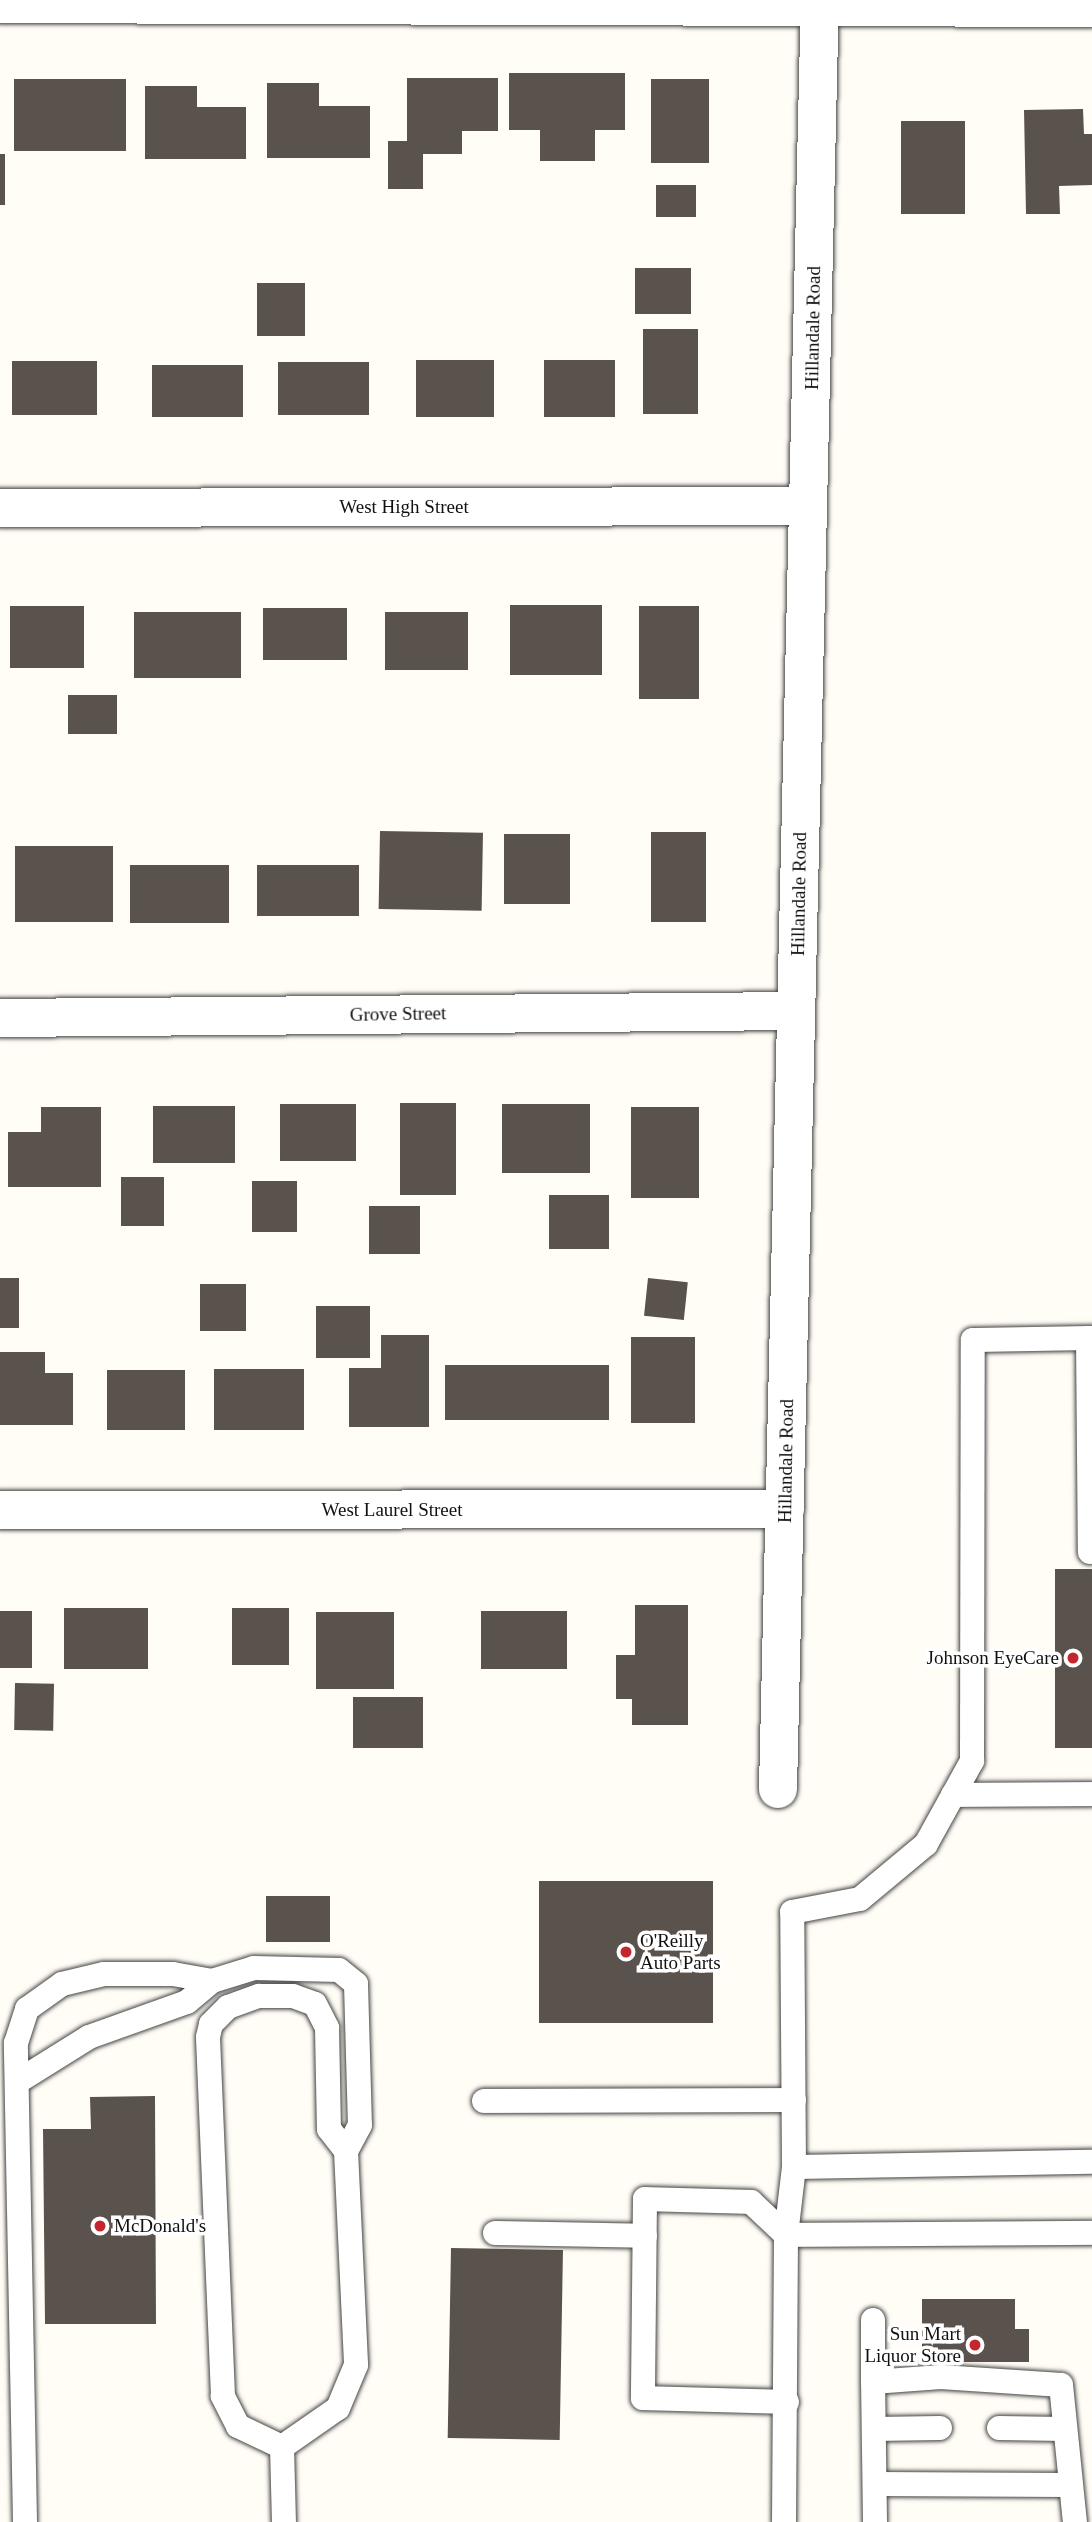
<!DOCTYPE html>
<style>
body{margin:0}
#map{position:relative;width:1092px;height:2522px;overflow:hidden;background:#fffdf5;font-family:Georgia,serif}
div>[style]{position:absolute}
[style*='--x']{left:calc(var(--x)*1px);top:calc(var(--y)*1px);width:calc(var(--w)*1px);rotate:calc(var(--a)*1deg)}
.building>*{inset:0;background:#5a524d;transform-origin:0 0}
.roads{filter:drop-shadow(0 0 2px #444) drop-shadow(0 0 2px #444)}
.lane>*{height:24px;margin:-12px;padding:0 12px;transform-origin:12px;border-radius:12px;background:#fff}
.street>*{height:38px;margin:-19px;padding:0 19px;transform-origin:19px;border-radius:19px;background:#fff}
.dots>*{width:19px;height:19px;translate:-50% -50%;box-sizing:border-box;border:4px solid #fff;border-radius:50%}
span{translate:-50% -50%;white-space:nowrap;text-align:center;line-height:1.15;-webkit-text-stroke:7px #fff;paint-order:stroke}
.street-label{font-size:19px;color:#111}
.poi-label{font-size:19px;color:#111}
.right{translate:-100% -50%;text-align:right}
.left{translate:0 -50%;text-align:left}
</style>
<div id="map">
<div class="building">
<div style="clip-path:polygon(509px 73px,625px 73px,625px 130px,595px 130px,595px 161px,540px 161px,540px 130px,509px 130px)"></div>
<div style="clip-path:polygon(407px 78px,498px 78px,498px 131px,462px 131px,462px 154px,423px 154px,423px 189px,388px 189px,388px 141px,407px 141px)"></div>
<div style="left:14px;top:79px;width:112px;height:72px"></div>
<div style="left:651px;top:79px;width:58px;height:84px"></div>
<div style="clip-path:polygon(267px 83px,319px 83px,319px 106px,370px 106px,370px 158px,267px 158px)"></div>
<div style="clip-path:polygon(145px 86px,197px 86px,197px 107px,246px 107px,246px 159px,145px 159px)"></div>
<div style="clip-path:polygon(1083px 109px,1084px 134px,1092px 134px,1092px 185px,1059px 186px,1060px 214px,1026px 214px,1024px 110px)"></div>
<div style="left:901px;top:121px;width:64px;height:93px"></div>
<div style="left:0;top:154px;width:5px;height:51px"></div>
<div style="left:656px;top:185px;width:40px;height:32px"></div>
<div style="left:635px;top:268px;width:56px;height:46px"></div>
<div style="left:257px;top:283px;width:48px;height:53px"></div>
<div style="left:643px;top:329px;width:55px;height:85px"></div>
<div style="left:416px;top:360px;width:78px;height:57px"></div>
<div style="left:544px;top:360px;width:71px;height:57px"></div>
<div style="left:12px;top:361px;width:85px;height:54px"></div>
<div style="left:278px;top:362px;width:91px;height:53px"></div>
<div style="left:152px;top:365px;width:91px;height:52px"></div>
<div style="left:510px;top:605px;width:92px;height:70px"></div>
<div style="left:10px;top:606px;width:74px;height:62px"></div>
<div style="left:639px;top:606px;width:60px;height:93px"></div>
<div style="left:263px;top:608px;width:84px;height:52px"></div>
<div style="left:134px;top:612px;width:107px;height:66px"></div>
<div style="left:385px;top:612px;width:83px;height:58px"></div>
<div style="left:68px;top:695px;width:49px;height:39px"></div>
<div style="left:380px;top:831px;width:103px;height:78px;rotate:1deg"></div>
<div style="left:651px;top:832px;width:55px;height:90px"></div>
<div style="left:504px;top:834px;width:66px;height:70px"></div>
<div style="left:15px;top:846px;width:98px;height:76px"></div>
<div style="left:130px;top:865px;width:99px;height:58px"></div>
<div style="left:257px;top:865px;width:102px;height:51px"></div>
<div style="left:400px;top:1103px;width:56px;height:92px"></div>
<div style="left:280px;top:1104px;width:76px;height:57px"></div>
<div style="left:502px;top:1104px;width:88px;height:69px"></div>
<div style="left:153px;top:1106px;width:82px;height:57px"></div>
<div style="clip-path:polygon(41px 1107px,101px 1107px,101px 1187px,8px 1187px,8px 1132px,41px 1132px)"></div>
<div style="left:631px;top:1107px;width:68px;height:91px"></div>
<div style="left:121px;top:1177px;width:43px;height:49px"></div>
<div style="left:252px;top:1181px;width:45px;height:51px"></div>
<div style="left:549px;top:1195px;width:60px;height:54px"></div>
<div style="left:369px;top:1206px;width:51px;height:48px"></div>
<div style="left:0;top:1278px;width:19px;height:50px"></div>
<div style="left:648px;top:1278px;width:40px;height:38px;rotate:6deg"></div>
<div style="left:200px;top:1284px;width:46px;height:47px"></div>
<div style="left:316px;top:1306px;width:54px;height:52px"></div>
<div style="clip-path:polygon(381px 1335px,429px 1335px,429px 1427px,349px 1427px,349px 1368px,381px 1368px)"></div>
<div style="left:631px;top:1337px;width:64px;height:86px"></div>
<div style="clip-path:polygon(0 1352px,45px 1352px,45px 1373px,73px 1373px,73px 1425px,0 1425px)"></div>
<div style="left:445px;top:1365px;width:164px;height:55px"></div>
<div style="left:214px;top:1369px;width:90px;height:61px"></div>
<div style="left:107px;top:1370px;width:78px;height:60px"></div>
<div style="left:1055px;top:1569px;width:37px;height:179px"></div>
<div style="clip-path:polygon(635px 1605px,688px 1605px,688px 1725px,632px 1725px,632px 1699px,616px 1699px,616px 1655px,635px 1655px)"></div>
<div style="left:64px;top:1608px;width:84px;height:61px"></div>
<div style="left:232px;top:1608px;width:57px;height:57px"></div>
<div style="left:0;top:1611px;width:32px;height:57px"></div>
<div style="left:481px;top:1611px;width:86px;height:58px"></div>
<div style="left:316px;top:1612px;width:78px;height:77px"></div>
<div style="left:15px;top:1683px;width:39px;height:47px;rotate:1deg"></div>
<div style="left:353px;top:1697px;width:70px;height:51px"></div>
<div style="left:539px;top:1881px;width:174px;height:142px"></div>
<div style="left:266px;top:1896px;width:64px;height:46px"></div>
<div style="clip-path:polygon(155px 2096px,156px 2324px,45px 2324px,43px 2129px,91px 2129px,90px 2097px)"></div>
<div style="left:451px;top:2248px;width:112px;height:190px;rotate:1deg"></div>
<div style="clip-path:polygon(922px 2299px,1015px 2299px,1015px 2329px,1029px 2329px,1029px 2362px,922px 2362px)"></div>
</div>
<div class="roads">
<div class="lane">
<div style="--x:1088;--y:1338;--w:214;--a:89.5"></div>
<div style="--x:953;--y:1795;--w:139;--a:-0.4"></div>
<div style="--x:17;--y:2082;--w:85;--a:-32"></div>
<div style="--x:89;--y:2037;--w:104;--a:-19.7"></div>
<div style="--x:187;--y:2002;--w:33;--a:-40"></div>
<div style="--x:212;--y:1981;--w:44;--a:-17.2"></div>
<div style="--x:254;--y:1968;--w:85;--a:1.3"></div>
<div style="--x:339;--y:1970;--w:22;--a:39"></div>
<div style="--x:356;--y:1984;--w:141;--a:88.4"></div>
<div style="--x:360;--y:2125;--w:30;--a:118"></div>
<div style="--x:346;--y:2151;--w:214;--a:87.3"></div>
<div style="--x:356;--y:2365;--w:47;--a:112.7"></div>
<div style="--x:338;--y:2408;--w:68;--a:145.1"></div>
<div style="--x:484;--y:2101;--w:310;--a:-0.2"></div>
<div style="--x:794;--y:2167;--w:298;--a:-1"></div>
<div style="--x:495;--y:2233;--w:150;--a:1.1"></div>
<div style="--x:786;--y:2235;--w:68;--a:-83.3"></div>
<div style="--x:794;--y:2167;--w:255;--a:-90.4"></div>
<div style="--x:792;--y:1912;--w:69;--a:-10.8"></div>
<div style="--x:860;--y:1899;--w:86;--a:-39.8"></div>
<div style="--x:926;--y:1844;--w:95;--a:-61"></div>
<div style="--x:972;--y:1761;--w:421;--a:-89.9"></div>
<div style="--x:973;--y:1340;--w:119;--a:-1"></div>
<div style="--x:786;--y:2235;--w:48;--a:-136.7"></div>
<div style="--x:751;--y:2202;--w:106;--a:-178.4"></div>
<div style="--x:645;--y:2199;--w:199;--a:90.6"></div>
<div style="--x:643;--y:2398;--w:144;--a:1.6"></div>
<div style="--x:873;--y:2320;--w:62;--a:90"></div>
<div style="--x:999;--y:2428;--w:65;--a:0.9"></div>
<div style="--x:874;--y:2429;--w:66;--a:-0.9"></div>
<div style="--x:282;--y:2447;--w:49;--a:-154.5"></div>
<div style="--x:238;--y:2426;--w:34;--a:-117"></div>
<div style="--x:223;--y:2396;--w:359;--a:-92.4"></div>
<div style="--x:208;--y:2037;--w:13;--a:-77"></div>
<div style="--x:211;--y:2024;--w:24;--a:-45"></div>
<div style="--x:228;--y:2007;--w:33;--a:-20"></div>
<div style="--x:259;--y:1996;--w:34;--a:0"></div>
<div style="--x:293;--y:1996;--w:23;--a:20"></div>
<div style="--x:315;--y:2004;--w:27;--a:63"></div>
<div style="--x:327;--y:2028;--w:101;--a:88.9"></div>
<div style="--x:329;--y:2129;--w:28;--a:52"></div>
<div style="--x:282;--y:2447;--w:75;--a:88.5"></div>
<div style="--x:875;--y:2484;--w:193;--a:0.3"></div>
<div style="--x:25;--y:2522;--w:479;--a:-91.1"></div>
<div style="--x:16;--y:2043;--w:36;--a:-72"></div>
<div style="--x:27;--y:2009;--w:43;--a:-35.5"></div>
<div style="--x:62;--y:1984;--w:43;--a:-13.4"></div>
<div style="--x:104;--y:1974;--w:69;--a:0"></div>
<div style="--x:173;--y:1974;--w:40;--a:10"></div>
<div style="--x:784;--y:2522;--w:287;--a:-89.6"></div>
<div style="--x:786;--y:2235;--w:306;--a:-0.4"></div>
<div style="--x:875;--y:2522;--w:140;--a:-90.8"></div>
<div style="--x:873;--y:2382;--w:68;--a:-4.2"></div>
<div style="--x:941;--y:2377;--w:120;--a:3.8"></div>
<div style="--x:1061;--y:2385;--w:138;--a:84.2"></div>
</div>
<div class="street">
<div style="--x:0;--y:4;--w:1092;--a:0.21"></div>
<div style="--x:0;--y:508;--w:808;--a:-0.14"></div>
<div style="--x:0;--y:1018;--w:796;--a:-0.5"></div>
<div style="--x:0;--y:1510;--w:785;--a:-0.07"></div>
<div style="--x:778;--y:1789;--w:1789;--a:-88.66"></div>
</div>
</div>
<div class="dots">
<div style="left:1073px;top:1658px;background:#c4262e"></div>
<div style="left:626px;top:1952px;background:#c4262e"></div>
<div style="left:100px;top:2226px;background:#c4262e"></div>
<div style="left:975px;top:2345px;background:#c4262e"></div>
</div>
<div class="street-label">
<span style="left:813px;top:328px;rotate:-89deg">Hillandale Road</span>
<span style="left:404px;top:507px">West High Street</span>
<span style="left:799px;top:894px;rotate:-89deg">Hillandale Road</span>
<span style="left:398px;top:1014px;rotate:-1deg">Grove Street</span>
<span style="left:786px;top:1461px;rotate:-89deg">Hillandale Road</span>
<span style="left:392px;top:1510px">West Laurel Street</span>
</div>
<div class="poi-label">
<span class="right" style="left:1059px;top:1658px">Johnson EyeCare</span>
<span class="left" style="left:640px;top:1952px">O'Reilly<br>Auto Parts</span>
<span class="left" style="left:114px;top:2226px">McDonald's</span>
<span class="right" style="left:961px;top:2345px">Sun Mart<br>Liquor Store</span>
</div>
</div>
